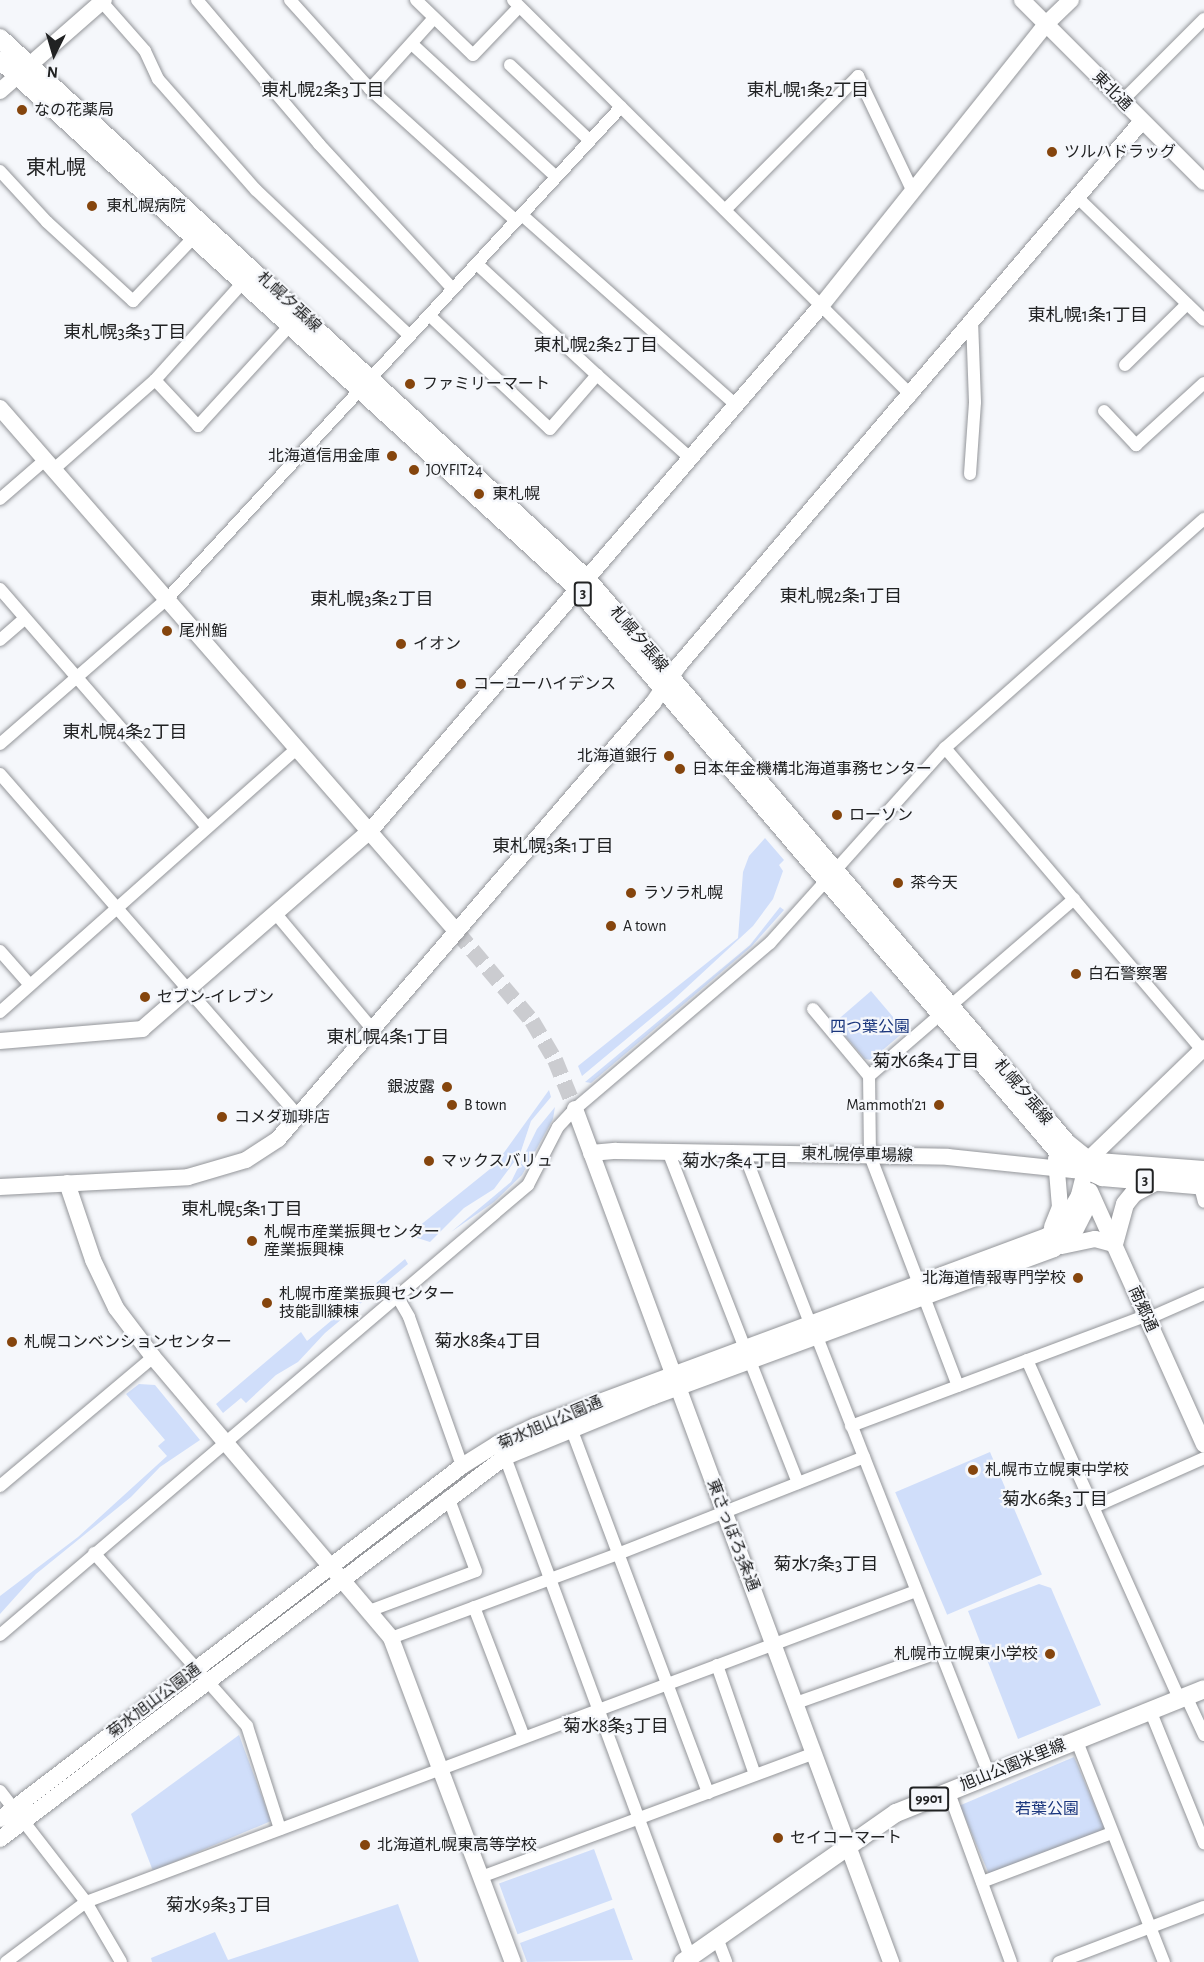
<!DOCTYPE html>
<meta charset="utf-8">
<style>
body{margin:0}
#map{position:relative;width:1204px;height:1962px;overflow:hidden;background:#f5f7fb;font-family:"Alegreya Sans","Noto Sans JP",sans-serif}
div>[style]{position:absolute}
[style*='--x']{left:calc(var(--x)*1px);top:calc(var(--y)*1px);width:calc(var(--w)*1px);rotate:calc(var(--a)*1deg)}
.green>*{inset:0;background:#d0defa;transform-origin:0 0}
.secondary-tunnel>*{height:16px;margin-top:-8px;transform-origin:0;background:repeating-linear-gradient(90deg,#cbccd0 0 16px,transparent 0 24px)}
.roads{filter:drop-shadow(0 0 2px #939599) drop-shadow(0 0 2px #939599)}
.street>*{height:12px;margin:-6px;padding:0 6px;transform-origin:6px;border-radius:6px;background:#fff}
.secondary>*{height:16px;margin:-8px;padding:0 8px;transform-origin:8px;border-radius:8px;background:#fff}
.primary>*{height:18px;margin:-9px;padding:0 9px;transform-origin:9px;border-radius:9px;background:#fff}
.dots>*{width:16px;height:16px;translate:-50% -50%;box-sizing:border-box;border:3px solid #f5f7fb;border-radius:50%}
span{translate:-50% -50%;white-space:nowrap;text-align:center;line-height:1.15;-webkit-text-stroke:4.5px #f5f7fb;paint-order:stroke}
.shield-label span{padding:2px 4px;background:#f5f7fb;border:2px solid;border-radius:4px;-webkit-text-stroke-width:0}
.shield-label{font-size:15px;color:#212223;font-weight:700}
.street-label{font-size:16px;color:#212223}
.poi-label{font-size:16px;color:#212223}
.left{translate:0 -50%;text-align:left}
.right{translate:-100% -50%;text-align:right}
.park-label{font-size:16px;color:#1a367d}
.neighbourhood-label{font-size:18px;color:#212223}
.quarter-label{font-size:20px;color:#212223}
.north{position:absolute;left:24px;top:24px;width:60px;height:60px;-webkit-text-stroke:4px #f5f7fb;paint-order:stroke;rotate:185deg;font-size:16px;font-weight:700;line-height:24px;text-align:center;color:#212223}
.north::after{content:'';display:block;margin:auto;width:21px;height:27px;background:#212223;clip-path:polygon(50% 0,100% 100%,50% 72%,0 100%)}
</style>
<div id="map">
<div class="green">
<div style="clip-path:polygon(765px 838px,784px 860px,779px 865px,783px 871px,773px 899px,753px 926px,672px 1001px,582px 1076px,578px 1066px,738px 938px,743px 872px,749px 856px)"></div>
<div style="clip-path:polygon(780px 907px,784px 910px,751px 947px,591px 1083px,585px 1082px,750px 945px)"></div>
<div style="clip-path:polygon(871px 991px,905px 1031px,871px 1060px,865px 1059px,834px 1023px)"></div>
<div style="clip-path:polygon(549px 1090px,551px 1097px,531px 1121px,520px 1154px,494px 1189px,464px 1208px,430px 1242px,408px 1235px,495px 1165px)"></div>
<div style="clip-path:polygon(555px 1107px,553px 1119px,522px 1175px,494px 1202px,451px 1232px,511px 1182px,537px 1129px)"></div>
<div style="clip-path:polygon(405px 1259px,408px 1264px,325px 1333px,298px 1362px,276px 1375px,246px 1403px,241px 1398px,223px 1413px,216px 1404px,301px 1332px,307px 1341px)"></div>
<div style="clip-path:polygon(139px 1384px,155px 1385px,200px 1440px,160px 1467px,131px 1497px,36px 1574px,0 1614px,0 1596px,78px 1537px,167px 1456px,158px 1446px,165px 1440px,126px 1394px)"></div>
<div style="left:990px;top:1452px;width:133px;height:103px;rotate:67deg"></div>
<div style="clip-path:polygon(1039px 1584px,1051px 1588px,1101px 1705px,1018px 1739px,968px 1611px)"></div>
<div style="clip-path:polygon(239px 1735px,271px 1821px,153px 1871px,131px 1814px)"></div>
<div style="left:1074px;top:1757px;width:78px;height:124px;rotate:67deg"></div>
<div style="left:594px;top:1849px;width:54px;height:101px;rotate:70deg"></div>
<div style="clip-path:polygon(398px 1904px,419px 1962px,152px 1962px,151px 1958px,215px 1932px,228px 1960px)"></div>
<div style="clip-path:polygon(614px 1908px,633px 1960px,527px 1962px,520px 1943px)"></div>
</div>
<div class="secondary-tunnel">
<div style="--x:457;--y:932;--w:116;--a:49.9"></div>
<div style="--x:532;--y:1021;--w:45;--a:59.5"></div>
<div style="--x:555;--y:1060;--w:53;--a:67.8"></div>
</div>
<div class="roads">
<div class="street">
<div style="--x:197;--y:0;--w:189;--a:49.7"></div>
<div style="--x:319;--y:144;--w:197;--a:47.3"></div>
<div style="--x:290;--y:0;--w:120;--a:48"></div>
<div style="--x:370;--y:89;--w:197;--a:42.1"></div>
<div style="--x:416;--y:0;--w:79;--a:44"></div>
<div style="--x:473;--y:55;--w:66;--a:-46.2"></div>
<div style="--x:513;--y:0;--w:152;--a:44.7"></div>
<div style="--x:102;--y:2;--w:65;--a:48.7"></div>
<div style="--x:145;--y:51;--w:31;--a:65"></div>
<div style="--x:158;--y:79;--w:148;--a:48.6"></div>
<div style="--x:256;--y:190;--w:212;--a:43.5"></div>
<div style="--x:412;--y:44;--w:196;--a:42.7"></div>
<div style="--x:510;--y:65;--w:110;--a:43.5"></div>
<div style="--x:370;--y:89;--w:94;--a:-48"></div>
<div style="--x:1122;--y:101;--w:116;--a:-45"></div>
<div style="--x:0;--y:171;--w:69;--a:47.3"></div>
<div style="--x:47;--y:222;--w:117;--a:42.6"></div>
<div style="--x:133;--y:301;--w:90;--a:-46.4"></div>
<div style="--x:1078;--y:198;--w:175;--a:44.1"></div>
<div style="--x:725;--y:210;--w:189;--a:-45.2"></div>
<div style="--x:858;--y:76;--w:128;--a:64.6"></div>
<div style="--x:522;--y:215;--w:286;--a:41.6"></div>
<div style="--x:477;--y:264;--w:163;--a:42.8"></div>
<div style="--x:429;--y:315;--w:166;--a:43.3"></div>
<div style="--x:550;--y:429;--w:72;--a:-49"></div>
<div style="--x:597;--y:375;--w:125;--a:41.7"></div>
<div style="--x:1125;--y:365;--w:87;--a:-44.5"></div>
<div style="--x:155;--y:380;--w:63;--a:46.9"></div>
<div style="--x:198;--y:426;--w:138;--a:-47.6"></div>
<div style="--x:1104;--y:411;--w:47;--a:46.7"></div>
<div style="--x:1136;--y:445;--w:92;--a:-42.4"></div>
<div style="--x:54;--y:469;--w:135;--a:-41.4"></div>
<div style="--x:155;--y:380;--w:133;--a:-48"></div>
<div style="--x:970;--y:474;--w:72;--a:-86"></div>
<div style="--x:975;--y:402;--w:80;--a:-92.1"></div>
<div style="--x:0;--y:499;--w:60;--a:-40.9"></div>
<div style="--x:0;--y:589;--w:315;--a:49"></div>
<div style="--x:0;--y:640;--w:33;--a:-41"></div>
<div style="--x:0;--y:744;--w:221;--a:-41"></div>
<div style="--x:167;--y:599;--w:669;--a:-47.3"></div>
<div style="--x:621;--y:107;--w:409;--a:44.8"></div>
<div style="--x:945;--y:748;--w:397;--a:49.6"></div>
<div style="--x:0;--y:774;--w:455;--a:48.9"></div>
<div style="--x:276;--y:914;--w:151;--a:50.1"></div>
<div style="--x:0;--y:951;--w:45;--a:48.6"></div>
<div style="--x:813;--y:1009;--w:87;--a:50.1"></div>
<div style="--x:0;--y:1012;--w:397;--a:-41.6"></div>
<div style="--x:668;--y:1151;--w:212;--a:68.7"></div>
<div style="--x:744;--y:1153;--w:182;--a:68.8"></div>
<div style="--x:1200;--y:1186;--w:16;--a:76"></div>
<div style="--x:397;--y:1296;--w:24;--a:60"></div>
<div style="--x:409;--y:1317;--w:158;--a:70.4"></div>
<div style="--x:1147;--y:1319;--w:62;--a:-23.7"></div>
<div style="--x:1027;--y:1360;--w:372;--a:65.8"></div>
<div style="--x:750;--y:1361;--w:131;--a:68.5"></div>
<div style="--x:958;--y:1386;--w:247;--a:-110.9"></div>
<div style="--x:870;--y:1155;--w:79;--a:-90.7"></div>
<div style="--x:869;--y:1076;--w:271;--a:-40.8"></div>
<div style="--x:851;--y:1426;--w:314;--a:-20.5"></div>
<div style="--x:571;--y:1428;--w:390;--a:69.4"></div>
<div style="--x:505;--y:1457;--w:533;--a:69.7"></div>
<div style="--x:864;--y:1457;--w:341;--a:68.5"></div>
<div style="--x:0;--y:1486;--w:200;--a:-40.1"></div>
<div style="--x:1094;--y:1507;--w:120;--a:-24"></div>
<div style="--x:94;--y:1553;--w:231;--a:48.5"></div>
<div style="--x:247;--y:1726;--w:108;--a:72.2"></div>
<div style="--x:474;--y:1607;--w:139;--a:69"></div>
<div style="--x:369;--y:1611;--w:114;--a:-20.5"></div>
<div style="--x:476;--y:1571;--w:79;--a:-110.7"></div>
<div style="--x:0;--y:1635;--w:694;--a:-40.44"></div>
<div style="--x:528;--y:1185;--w:65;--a:-62.7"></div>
<div style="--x:558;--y:1127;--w:25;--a:-47"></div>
<div style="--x:575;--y:1109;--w:256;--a:-40.4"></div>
<div style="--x:770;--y:943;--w:262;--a:-48.1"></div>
<div style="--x:945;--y:748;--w:346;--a:-41.5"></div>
<div style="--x:391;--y:1638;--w:242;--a:-20.3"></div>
<div style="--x:618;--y:1554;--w:264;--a:-21.5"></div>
<div style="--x:864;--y:1457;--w:129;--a:-111.4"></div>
<div style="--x:717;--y:1665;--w:116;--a:70.9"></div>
<div style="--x:1186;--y:1696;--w:43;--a:65.2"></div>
<div style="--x:796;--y:1703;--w:153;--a:-19.5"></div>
<div style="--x:1150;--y:1710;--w:144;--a:67.9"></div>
<div style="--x:1076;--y:1739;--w:240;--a:68.5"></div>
<div style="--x:948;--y:1790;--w:183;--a:69.9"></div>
<div style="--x:0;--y:1791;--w:140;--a:52.2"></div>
<div style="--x:86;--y:1902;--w:69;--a:59.7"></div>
<div style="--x:481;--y:1877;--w:355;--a:-20.4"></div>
<div style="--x:982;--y:1882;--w:139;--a:-20.7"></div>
<div style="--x:717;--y:1938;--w:26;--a:69"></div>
<div style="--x:6;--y:1962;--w:100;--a:-36.9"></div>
<div style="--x:86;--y:1902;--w:886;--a:-20.54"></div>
<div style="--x:1059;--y:1962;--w:155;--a:-20.8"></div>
</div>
<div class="secondary">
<div style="--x:1022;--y:0;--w:257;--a:45"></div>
<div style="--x:0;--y:91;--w:138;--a:-41.2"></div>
<div style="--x:0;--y:408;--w:695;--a:48.91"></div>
<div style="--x:0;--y:1041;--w:143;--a:-4.8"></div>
<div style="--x:142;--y:1029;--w:302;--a:-41"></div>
<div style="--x:370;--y:831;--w:692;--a:-49.34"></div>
<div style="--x:821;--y:306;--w:359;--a:-51.4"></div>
<div style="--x:1045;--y:25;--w:36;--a:-44"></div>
<div style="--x:575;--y:1109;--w:910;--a:69.67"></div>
<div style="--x:591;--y:1153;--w:25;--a:-5"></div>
<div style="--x:616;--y:1151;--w:332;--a:1"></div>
<div style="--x:948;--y:1157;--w:135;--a:6"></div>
<div style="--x:67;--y:1183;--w:81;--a:71.3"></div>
<div style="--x:93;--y:1260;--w:53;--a:64.4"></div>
<div style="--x:116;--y:1308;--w:61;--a:52.9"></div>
<div style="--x:153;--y:1357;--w:368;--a:49.7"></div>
<div style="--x:391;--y:1638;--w:346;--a:69.4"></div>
<div style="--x:0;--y:1187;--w:188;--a:-3"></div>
<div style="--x:188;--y:1177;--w:60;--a:-16.3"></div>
<div style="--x:246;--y:1160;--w:38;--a:-33"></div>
<div style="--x:278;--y:1139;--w:575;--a:-49.3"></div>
<div style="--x:653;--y:703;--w:46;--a:-55.6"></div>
<div style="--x:679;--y:665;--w:714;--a:-49.6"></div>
<div style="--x:1090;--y:1191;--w:278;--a:65.8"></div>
<div style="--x:1052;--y:1227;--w:22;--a:-68"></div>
<div style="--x:1060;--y:1207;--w:48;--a:-94.8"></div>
<div style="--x:1062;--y:1246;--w:34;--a:-12"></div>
<div style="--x:1095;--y:1239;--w:20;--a:15"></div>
<div style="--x:0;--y:1819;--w:581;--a:-37.38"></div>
<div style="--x:462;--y:1466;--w:41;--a:-32.2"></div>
<div style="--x:497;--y:1444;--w:42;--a:-25.3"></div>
<div style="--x:535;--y:1426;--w:546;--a:-20.36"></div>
<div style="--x:1047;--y:1236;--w:19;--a:-36"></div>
<div style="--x:1062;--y:1225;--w:34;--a:-60"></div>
<div style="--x:1079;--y:1195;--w:36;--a:-76"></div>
<div style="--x:1088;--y:1160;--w:161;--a:-44"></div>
<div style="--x:0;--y:1839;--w:633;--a:-37.11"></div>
<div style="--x:505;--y:1457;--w:159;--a:-22.2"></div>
<div style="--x:652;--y:1397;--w:428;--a:-20.2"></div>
<div style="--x:1054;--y:1249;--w:26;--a:-39"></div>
<div style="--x:1074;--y:1233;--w:39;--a:-63"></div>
</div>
<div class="primary">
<div style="--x:0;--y:38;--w:798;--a:42.66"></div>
<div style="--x:587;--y:579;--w:741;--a:49.6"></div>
<div style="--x:1067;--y:1143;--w:27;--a:39"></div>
<div style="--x:1088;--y:1160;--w:10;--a:11"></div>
<div style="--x:1098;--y:1162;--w:106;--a:4.3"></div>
<div style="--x:0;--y:60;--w:784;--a:42.47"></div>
<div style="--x:578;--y:589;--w:750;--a:49.54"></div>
<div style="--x:1065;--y:1160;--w:41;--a:24.7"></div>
<div style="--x:1102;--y:1177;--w:102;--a:5"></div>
<div style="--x:1114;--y:1244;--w:41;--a:-74.6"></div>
<div style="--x:1125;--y:1204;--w:14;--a:-51"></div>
<div style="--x:1134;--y:1193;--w:24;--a:-28"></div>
<div style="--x:683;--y:1962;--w:260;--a:-35"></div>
<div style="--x:896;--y:1813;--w:332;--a:-21.9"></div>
</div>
</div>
<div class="dots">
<div style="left:22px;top:110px;background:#85450d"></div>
<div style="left:1052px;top:152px;background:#85450d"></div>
<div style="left:92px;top:206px;background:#85450d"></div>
<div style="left:410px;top:384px;background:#85450d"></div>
<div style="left:392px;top:456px;background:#85450d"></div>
<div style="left:414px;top:470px;background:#85450d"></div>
<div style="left:479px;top:494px;background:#85450d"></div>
<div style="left:167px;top:631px;background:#85450d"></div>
<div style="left:401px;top:644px;background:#85450d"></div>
<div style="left:461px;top:684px;background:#85450d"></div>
<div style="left:669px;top:756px;background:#85450d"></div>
<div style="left:680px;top:769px;background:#85450d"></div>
<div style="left:837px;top:815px;background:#85450d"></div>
<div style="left:898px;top:883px;background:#85450d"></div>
<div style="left:631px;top:893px;background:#85450d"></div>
<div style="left:611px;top:926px;background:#85450d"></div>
<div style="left:1076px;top:974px;background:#85450d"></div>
<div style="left:145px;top:997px;background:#85450d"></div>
<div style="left:447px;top:1087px;background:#85450d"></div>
<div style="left:452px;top:1105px;background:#85450d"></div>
<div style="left:939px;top:1105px;background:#85450d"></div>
<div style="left:222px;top:1117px;background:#85450d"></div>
<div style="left:429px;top:1161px;background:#85450d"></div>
<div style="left:252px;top:1241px;background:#85450d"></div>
<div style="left:1078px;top:1278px;background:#85450d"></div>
<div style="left:267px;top:1303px;background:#85450d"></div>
<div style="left:12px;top:1342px;background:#85450d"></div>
<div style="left:973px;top:1470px;background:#85450d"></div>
<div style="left:1050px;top:1654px;background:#85450d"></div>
<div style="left:778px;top:1838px;background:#85450d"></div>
<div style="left:365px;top:1845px;background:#85450d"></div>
</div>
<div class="shield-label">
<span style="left:583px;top:594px">3</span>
<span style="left:1145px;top:1181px">3</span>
<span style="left:929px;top:1799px">9901</span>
</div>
<div class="street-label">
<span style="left:1112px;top:91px;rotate:45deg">東北通</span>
<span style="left:289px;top:302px;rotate:43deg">札幌夕張線</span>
<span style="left:639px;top:639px;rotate:50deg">札幌夕張線</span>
<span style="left:1023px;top:1092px;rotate:50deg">札幌夕張線</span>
<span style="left:857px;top:1155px;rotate:1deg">東札幌停車場線</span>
<span style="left:1143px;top:1309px;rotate:66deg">南郷通</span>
<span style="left:550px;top:1423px;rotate:-23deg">菊水旭山公園通</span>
<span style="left:733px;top:1535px;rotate:69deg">東さっぽろ3条通</span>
<span style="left:154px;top:1701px;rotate:-37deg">菊水旭山公園通</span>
<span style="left:1013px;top:1765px;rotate:-22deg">旭山公園米里線</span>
</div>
<div class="poi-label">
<span class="left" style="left:34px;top:110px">なの花薬局</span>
<span class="left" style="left:1064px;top:152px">ツルハドラッグ</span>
<span class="left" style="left:106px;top:206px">東札幌病院</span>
<span class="left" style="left:422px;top:384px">ファミリーマート</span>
<span class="right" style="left:380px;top:456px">北海道信用金庫</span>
<span class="left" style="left:426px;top:470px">JOYFIT24</span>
<span class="left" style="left:492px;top:494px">東札幌</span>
<span class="left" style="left:179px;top:631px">尾州鮨</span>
<span class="left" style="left:413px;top:644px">イオン</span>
<span class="left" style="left:473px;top:684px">コーユーハイデンス</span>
<span class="right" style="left:657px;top:756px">北海道銀行</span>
<span class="left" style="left:692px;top:769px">日本年金機構北海道事務センター</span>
<span class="left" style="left:849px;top:815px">ローソン</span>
<span class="left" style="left:910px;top:883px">茶今天</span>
<span class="left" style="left:643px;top:893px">ラソラ札幌</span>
<span class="left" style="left:623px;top:926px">A town</span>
<span class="left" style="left:1088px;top:974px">白石警察署</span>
<span class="left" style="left:157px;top:997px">セブン-イレブン</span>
<span class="right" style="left:435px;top:1087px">銀波露</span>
<span class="left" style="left:464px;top:1105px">B town</span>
<span class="right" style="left:927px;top:1105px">Mammoth'21</span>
<span class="left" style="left:234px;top:1117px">コメダ珈琲店</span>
<span class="left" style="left:441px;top:1161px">マックスバリュ</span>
<span class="left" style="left:264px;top:1241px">札幌市産業振興センター<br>産業振興棟</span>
<span class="right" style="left:1066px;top:1278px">北海道情報専門学校</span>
<span class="left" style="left:279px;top:1303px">札幌市産業振興センター<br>技能訓練棟</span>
<span class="left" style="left:24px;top:1342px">札幌コンベンションセンター</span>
<span class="left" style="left:985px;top:1470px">札幌市立幌東中学校</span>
<span class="right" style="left:1038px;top:1654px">札幌市立幌東小学校</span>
<span class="left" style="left:790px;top:1838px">セイコーマート</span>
<span class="left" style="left:377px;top:1845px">北海道札幌東高等学校</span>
</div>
<div class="park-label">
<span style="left:870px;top:1027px">四つ葉公園</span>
<span style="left:1047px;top:1809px">若葉公園</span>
</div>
<div class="neighbourhood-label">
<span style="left:323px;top:91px">東札幌2条3丁目</span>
<span style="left:808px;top:91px">東札幌1条2丁目</span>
<span style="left:1088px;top:316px">東札幌1条1丁目</span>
<span style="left:125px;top:333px">東札幌3条3丁目</span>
<span style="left:596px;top:346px">東札幌2条2丁目</span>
<span style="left:841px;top:597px">東札幌2条1丁目</span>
<span style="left:372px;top:600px">東札幌3条2丁目</span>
<span style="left:125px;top:733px">東札幌4条2丁目</span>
<span style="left:553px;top:847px">東札幌3条1丁目</span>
<span style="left:388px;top:1038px">東札幌4条1丁目</span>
<span style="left:926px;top:1062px">菊水6条4丁目</span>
<span style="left:735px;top:1162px">菊水7条4丁目</span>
<span style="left:242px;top:1210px">東札幌5条1丁目</span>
<span style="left:488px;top:1342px">菊水8条4丁目</span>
<span style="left:1055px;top:1500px">菊水6条3丁目</span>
<span style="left:826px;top:1565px">菊水7条3丁目</span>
<span style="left:616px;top:1727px">菊水8条3丁目</span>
<span style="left:219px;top:1906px">菊水9条3丁目</span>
</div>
<div class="quarter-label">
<span style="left:56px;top:168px">東札幌</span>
</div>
<div class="north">N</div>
</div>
